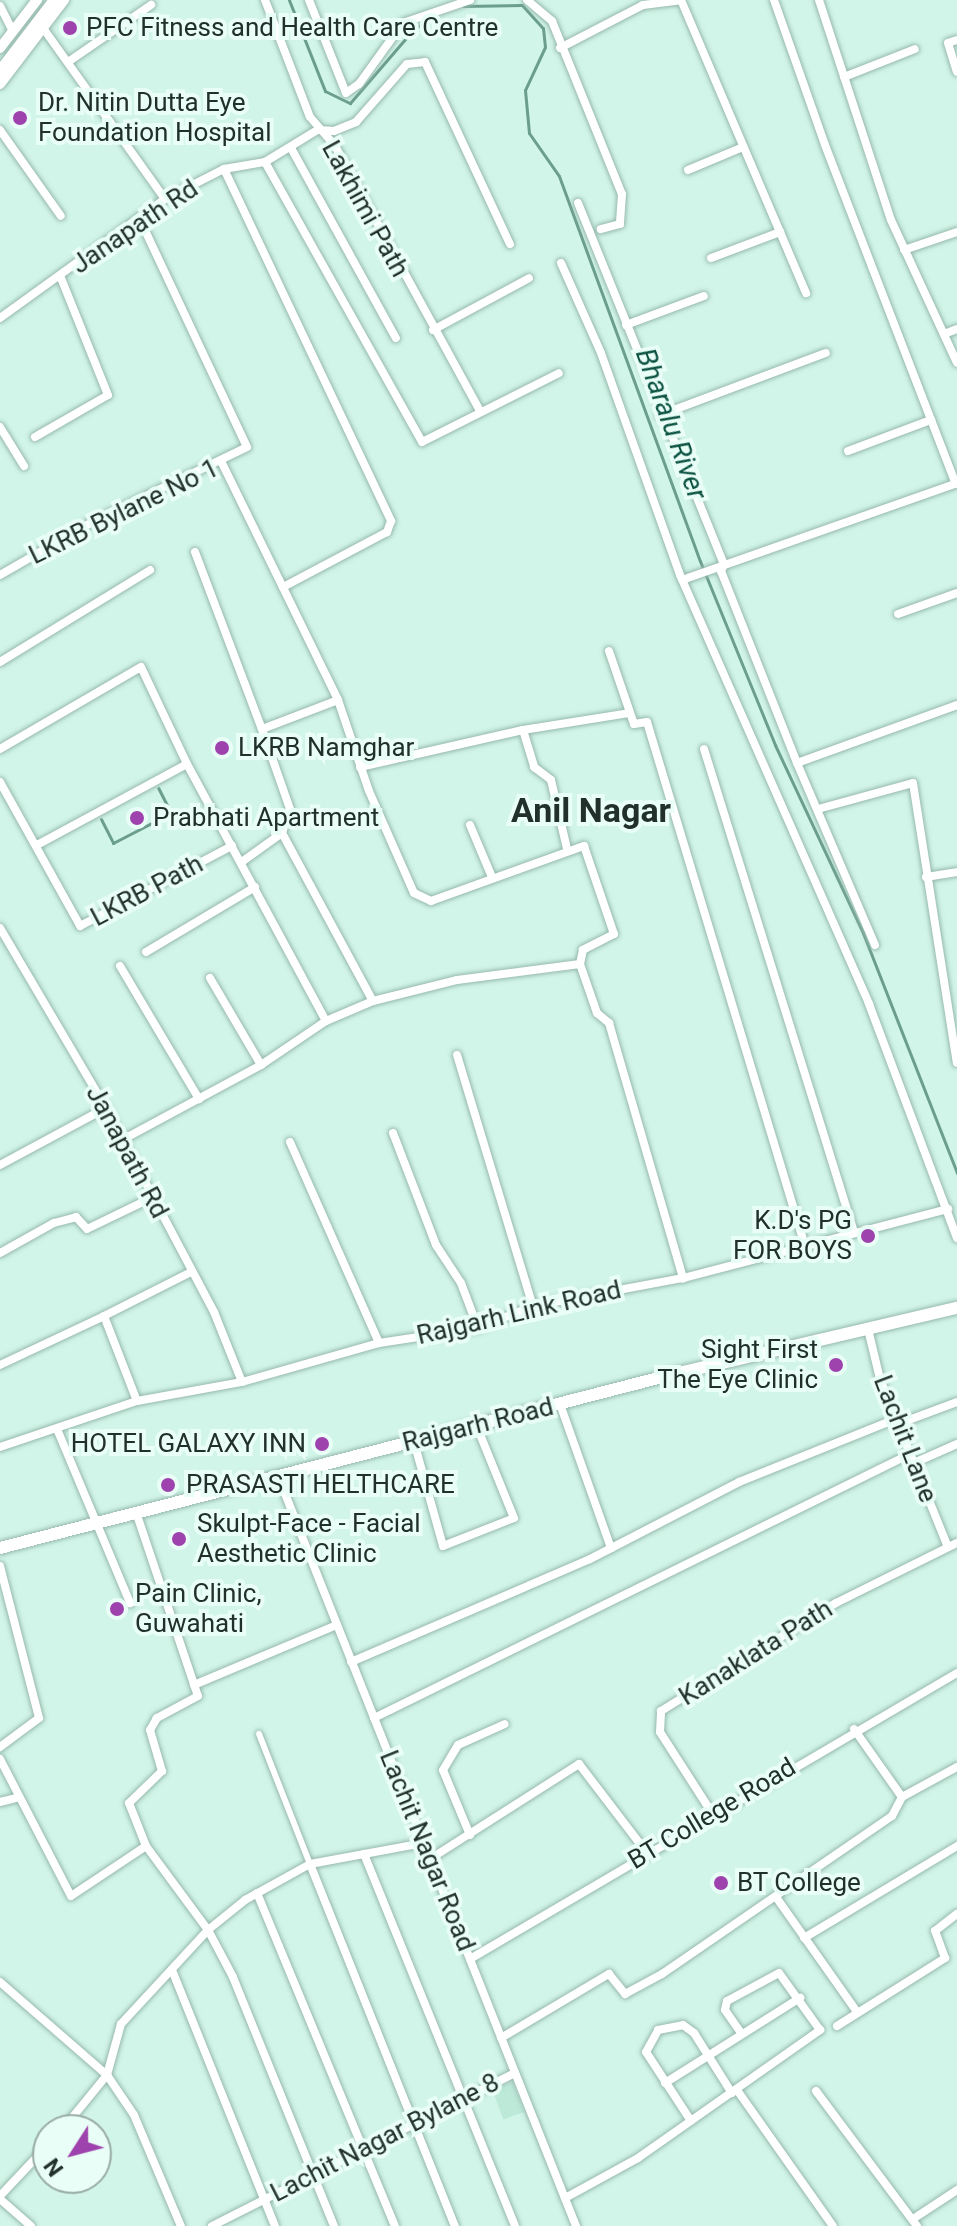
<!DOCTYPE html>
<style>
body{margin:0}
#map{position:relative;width:957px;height:2226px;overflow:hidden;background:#d1f5e8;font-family:Roboto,sans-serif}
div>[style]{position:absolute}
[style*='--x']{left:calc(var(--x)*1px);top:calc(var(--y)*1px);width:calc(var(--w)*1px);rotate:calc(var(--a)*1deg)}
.built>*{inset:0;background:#bde9d9;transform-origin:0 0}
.stream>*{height:3px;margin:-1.5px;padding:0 1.5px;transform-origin:1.5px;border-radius:1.5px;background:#6b9e8d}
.roads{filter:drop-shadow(0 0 2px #97b9ad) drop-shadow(0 0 2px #97b9ad)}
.pedestrian>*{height:6px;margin:-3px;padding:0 3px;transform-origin:3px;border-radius:3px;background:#fff}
.minor>*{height:8px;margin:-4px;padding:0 4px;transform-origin:4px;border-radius:4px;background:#fff}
.tertiary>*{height:10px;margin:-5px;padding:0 5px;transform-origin:5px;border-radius:5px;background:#fff}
.secondary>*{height:12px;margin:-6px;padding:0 6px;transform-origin:6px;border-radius:6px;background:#fff}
.dots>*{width:22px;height:22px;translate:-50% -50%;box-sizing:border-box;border:4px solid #e9fef6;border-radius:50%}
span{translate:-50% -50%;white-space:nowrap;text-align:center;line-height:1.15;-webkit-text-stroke:8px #e9fef6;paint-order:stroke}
.poi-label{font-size:26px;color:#22302b}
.left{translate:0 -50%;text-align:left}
.right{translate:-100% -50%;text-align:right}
.street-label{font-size:26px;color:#22302b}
.water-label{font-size:28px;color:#0b5241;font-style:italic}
.district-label{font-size:34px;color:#22302b;font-weight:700}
.north{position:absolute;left:32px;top:2114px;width:80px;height:80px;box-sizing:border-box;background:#e9fef6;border:2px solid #99aca5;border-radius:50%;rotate:234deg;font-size:22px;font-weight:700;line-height:32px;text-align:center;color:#22302b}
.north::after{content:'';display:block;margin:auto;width:28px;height:36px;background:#9e43ae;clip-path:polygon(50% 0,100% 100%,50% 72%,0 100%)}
</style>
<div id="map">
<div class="built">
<div style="left:513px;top:2082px;width:32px;height:22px;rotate:70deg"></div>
</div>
<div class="stream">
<div style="--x:289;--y:0;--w:98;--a:68.4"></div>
<div style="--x:325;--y:91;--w:28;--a:26"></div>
<div style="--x:350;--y:103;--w:96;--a:-49.2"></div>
<div style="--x:413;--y:30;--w:21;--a:-35"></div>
<div style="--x:463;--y:6;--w:59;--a:-1"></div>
<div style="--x:522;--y:5;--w:31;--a:48"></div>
<div style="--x:543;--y:28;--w:19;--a:84"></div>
<div style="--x:545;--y:47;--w:47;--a:114.9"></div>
<div style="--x:525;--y:90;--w:43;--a:84.7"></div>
<div style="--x:529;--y:133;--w:52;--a:55.1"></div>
<div style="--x:559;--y:176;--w:410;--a:69.9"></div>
<div style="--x:700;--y:561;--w:199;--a:67.8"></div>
<div style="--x:775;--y:745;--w:208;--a:64.9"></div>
<div style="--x:863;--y:933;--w:258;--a:68.6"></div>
<div style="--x:101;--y:819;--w:27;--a:63"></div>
<div style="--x:113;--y:843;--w:65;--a:-27.3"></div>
<div style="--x:171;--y:813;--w:28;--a:-117"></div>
</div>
<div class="roads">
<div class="pedestrian">
<div style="--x:259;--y:1734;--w:140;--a:68.6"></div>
</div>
<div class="minor">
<div style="--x:265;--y:0;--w:125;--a:69"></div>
<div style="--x:310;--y:117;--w:38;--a:49"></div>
<div style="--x:335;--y:146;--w:302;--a:61.3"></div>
<div style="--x:309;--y:0;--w:100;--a:68.3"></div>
<div style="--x:346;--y:93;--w:16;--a:-35"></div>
<div style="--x:359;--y:84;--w:75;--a:-54.2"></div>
<div style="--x:403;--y:23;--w:71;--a:-18.9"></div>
<div style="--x:527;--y:0;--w:33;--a:40"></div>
<div style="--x:552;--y:21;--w:187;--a:68"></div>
<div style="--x:622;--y:194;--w:30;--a:94"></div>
<div style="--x:620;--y:224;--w:20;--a:165"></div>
<div style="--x:681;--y:0;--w:319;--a:66.9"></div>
<div style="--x:774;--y:0;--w:154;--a:70.6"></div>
<div style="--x:825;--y:145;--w:363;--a:68.9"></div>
<div style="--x:819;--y:0;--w:231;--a:71.9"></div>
<div style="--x:891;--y:220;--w:157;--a:65.2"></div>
<div style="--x:0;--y:6;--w:28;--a:63"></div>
<div style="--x:43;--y:28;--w:210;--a:54.5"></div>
<div style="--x:957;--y:40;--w:9;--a:162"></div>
<div style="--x:948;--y:43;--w:30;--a:73"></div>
<div style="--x:560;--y:48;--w:93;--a:-27.4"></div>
<div style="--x:643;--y:5;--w:38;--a:-7"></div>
<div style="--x:68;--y:62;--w:101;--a:-34.5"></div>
<div style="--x:844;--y:77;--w:76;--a:-21.5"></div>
<div style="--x:0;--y:130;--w:105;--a:54.7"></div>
<div style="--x:319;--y:130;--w:15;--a:4"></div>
<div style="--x:334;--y:131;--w:24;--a:-22"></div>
<div style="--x:356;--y:122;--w:77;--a:-48.7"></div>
<div style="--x:407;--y:64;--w:18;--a:-6"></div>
<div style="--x:425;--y:62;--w:201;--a:65"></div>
<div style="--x:291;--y:148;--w:217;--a:61.1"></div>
<div style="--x:265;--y:162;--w:321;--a:60.7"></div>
<div style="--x:422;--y:442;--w:153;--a:-26.7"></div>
<div style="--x:224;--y:169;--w:390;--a:64.6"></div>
<div style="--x:391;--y:521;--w:12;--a:110"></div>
<div style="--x:387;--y:532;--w:118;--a:152.1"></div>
<div style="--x:688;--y:170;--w:60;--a:-22.7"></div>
<div style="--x:578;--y:203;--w:389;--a:68"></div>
<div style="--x:724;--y:564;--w:8;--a:113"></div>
<div style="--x:721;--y:571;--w:206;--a:68.4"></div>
<div style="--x:797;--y:763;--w:198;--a:66.8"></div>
<div style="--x:904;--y:250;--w:56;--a:-18.8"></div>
<div style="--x:711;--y:258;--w:74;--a:-20.6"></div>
<div style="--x:561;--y:263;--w:98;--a:66"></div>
<div style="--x:601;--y:353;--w:236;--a:70.4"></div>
<div style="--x:680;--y:575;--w:469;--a:66.2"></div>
<div style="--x:869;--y:1004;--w:250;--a:69.4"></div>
<div style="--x:0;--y:318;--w:203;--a:-35.8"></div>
<div style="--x:165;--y:199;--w:66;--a:-27"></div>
<div style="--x:224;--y:169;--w:42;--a:-9.7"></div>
<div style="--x:265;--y:162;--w:63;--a:-31.4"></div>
<div style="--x:626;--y:325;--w:83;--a:-20.4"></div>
<div style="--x:433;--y:330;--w:109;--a:-28.4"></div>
<div style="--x:944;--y:334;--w:14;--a:-21"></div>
<div style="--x:660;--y:415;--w:177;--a:-20.5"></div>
<div style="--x:0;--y:427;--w:46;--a:58.4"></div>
<div style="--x:35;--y:437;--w:84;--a:-29.9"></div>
<div style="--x:108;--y:395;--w:126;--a:-111.9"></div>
<div style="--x:848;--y:451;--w:89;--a:-20.5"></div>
<div style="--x:222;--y:463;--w:264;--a:63.9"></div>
<div style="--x:338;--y:700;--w:96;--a:71.2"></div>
<div style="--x:369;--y:791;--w:111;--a:66.2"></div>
<div style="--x:414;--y:893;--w:19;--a:25"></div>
<div style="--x:431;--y:901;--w:163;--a:-19.8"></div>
<div style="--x:584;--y:846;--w:93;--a:71.2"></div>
<div style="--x:614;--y:934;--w:35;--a:153"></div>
<div style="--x:583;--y:950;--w:14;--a:102"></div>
<div style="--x:195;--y:552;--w:189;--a:69.3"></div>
<div style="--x:0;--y:575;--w:106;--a:-29.9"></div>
<div style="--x:92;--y:522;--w:172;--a:-25.8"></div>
<div style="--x:247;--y:447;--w:253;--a:-115.2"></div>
<div style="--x:682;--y:580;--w:292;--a:-19.4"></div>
<div style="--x:898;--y:614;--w:63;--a:-19.6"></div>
<div style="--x:609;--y:651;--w:77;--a:71.1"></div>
<div style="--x:634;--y:724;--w:13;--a:-9"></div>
<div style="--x:647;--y:722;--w:547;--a:73.22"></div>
<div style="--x:0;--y:662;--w:176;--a:-31.5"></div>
<div style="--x:523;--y:730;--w:39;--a:73"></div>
<div style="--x:534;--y:767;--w:21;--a:37"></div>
<div style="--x:551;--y:780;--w:71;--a:76.9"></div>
<div style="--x:0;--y:749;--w:163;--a:-30.2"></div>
<div style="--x:141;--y:667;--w:107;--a:64.6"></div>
<div style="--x:187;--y:764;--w:292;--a:61.6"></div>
<div style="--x:704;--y:749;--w:506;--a:72.75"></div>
<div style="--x:797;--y:763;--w:170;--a:-19.9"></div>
<div style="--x:360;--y:767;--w:167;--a:-12.8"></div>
<div style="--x:523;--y:730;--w:107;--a:-9.1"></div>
<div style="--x:0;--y:782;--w:165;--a:60.9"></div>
<div style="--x:80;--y:926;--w:172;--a:-27.8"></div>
<div style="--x:818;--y:809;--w:98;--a:-15.3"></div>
<div style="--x:913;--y:783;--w:283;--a:81.1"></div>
<div style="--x:470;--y:825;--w:56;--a:67.1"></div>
<div style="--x:282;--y:833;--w:191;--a:61.6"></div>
<div style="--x:37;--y:845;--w:170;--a:-28.4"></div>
<div style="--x:243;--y:861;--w:48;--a:-35.7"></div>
<div style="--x:282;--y:833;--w:25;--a:-72"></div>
<div style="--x:290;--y:809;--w:85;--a:-109.3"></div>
<div style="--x:262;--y:729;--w:81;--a:-20.9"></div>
<div style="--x:926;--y:877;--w:31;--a:-9"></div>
<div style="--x:0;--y:928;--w:209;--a:59.5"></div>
<div style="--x:106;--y:1108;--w:231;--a:62.1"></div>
<div style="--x:214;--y:1312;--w:75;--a:68.2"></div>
<div style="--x:146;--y:952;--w:127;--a:-30.8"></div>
<div style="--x:120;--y:966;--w:155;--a:59.3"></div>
<div style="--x:210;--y:978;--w:101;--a:59.6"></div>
<div style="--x:457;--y:1055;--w:262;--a:73.2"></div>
<div style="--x:393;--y:1133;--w:120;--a:69"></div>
<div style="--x:436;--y:1245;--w:45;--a:56.7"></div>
<div style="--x:461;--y:1283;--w:48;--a:69.3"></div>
<div style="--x:122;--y:1140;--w:158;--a:-28.3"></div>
<div style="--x:261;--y:1065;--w:78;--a:-34.1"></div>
<div style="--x:326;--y:1021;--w:51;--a:-23.1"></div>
<div style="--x:373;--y:1001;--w:87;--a:-14"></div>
<div style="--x:457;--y:980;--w:124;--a:-7.4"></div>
<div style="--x:580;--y:964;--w:52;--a:70.9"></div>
<div style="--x:597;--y:1013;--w:16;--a:40"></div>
<div style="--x:609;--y:1023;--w:266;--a:73.8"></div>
<div style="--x:290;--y:1142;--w:220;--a:66.1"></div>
<div style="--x:0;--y:1165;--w:120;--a:-28.3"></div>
<div style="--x:0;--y:1253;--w:62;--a:-29.1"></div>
<div style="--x:54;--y:1223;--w:23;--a:-15"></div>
<div style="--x:76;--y:1217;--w:16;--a:47"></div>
<div style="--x:87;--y:1229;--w:71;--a:-25.8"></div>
<div style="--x:104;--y:1316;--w:97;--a:-26.8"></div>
<div style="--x:868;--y:1329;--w:51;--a:76.5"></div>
<div style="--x:880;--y:1379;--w:181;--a:68"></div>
<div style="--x:0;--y:1365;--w:115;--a:-25.2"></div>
<div style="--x:104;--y:1316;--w:91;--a:68.8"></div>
<div style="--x:560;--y:1404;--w:153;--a:70.5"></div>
<div style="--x:898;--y:1424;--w:63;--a:-20.4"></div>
<div style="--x:57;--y:1429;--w:189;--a:67.2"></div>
<div style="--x:414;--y:1442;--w:108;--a:74.4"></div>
<div style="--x:443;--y:1546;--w:76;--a:-21.5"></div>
<div style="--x:514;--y:1518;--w:98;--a:-112.1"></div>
<div style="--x:0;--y:1447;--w:145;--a:-18.6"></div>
<div style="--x:137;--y:1401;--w:107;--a:-10.3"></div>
<div style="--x:242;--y:1382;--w:142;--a:-15.9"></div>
<div style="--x:379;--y:1343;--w:100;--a:-8.6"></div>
<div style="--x:478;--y:1328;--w:59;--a:-21.8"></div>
<div style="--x:533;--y:1306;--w:153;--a:-10.6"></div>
<div style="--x:683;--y:1278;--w:274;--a:-14.6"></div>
<div style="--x:914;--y:1463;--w:47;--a:-23.8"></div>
<div style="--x:278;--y:1476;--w:807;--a:68.33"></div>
<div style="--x:137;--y:1515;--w:191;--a:71.4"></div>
<div style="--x:198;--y:1696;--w:47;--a:151.8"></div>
<div style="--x:157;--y:1718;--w:14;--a:120"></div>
<div style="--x:150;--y:1730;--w:43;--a:73.7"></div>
<div style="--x:162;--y:1771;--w:46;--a:135.9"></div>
<div style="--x:129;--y:1803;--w:46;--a:68.4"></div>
<div style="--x:0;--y:1566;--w:157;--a:75.6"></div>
<div style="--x:39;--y:1718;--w:49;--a:143.4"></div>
<div style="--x:351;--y:1662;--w:260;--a:-23.3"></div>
<div style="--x:590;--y:1559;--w:168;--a:-27.3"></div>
<div style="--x:739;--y:1482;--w:169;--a:-21.9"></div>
<div style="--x:194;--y:1685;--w:155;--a:-22.8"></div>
<div style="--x:374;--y:1718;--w:597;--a:-26.22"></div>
<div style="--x:854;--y:1729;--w:83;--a:54.8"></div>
<div style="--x:0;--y:1759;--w:154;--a:62.6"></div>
<div style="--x:71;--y:1896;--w:90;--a:-33.7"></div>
<div style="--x:146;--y:1846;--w:104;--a:53.6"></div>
<div style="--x:208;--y:1930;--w:128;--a:132.8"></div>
<div style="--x:121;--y:2024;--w:53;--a:105.4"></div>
<div style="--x:107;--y:2075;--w:71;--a:129.3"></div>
<div style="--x:0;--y:1802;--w:16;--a:-14"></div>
<div style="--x:712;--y:1813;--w:96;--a:-122.7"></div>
<div style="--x:660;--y:1732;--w:21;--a:-87"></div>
<div style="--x:661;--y:1711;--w:206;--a:-31.7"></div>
<div style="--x:836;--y:1603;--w:135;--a:-26.4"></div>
<div style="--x:470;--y:1835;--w:70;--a:-112.6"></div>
<div style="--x:443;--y:1770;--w:29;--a:-59"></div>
<div style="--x:458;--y:1745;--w:51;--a:-24.1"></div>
<div style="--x:364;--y:1854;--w:401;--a:67.9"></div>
<div style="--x:430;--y:1859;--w:177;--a:-32.5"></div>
<div style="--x:579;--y:1764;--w:112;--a:52.6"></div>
<div style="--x:310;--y:1864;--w:390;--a:68.2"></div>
<div style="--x:257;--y:1893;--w:360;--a:67.5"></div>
<div style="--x:776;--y:1897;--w:141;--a:54.8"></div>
<div style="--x:804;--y:1938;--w:179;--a:-31"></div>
<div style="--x:470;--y:1959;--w:565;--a:-30.42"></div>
<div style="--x:172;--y:1970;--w:276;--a:68.1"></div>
<div style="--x:0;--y:1982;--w:142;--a:41"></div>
<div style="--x:107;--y:2075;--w:48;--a:56"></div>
<div style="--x:134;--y:2115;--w:121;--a:67.1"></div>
<div style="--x:837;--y:2026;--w:128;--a:-32.2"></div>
<div style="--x:945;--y:1958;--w:29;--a:-110"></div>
<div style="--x:935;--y:1931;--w:28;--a:-38"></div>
<div style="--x:501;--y:2038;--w:126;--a:-30.7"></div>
<div style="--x:609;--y:1974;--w:26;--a:51"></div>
<div style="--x:625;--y:1994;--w:42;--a:-28.4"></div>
<div style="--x:662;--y:1974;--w:279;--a:-34.5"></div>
<div style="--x:892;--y:1816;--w:21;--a:-62"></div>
<div style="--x:902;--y:1797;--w:63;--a:-28.6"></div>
<div style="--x:665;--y:2083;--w:160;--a:-32.2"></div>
<div style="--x:737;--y:2090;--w:166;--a:54.8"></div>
<div style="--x:816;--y:2091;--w:169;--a:53.2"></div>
<div style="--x:691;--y:2121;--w:82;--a:-123.1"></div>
<div style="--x:646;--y:2052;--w:25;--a:-61"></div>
<div style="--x:658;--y:2030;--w:25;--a:-11"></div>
<div style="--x:683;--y:2025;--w:14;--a:36"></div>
<div style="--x:694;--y:2033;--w:71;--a:57.7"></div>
<div style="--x:0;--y:2196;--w:70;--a:-46.7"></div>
<div style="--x:565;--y:2198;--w:83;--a:-28.7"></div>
<div style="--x:638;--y:2158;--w:223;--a:-35.1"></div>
<div style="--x:820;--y:2030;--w:70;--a:-125.7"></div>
<div style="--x:779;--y:1973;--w:59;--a:151.7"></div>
<div style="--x:727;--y:2001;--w:9;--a:103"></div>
<div style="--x:725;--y:2010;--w:29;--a:55"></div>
<div style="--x:0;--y:2199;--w:41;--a:41.1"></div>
<div style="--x:913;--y:2219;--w:53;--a:-33.4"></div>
<div style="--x:212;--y:2226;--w:339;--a:-26.8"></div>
<div style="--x:334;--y:2226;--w:269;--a:-112.1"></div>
<div style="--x:233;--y:1977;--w:53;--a:-118"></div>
<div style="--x:208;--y:1930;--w:48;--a:-39"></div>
<div style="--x:245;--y:1900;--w:74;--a:-29"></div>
<div style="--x:310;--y:1864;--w:115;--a:-10.5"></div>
</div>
<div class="tertiary">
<div style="--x:0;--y:48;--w:61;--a:-52.4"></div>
<div style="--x:0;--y:84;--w:106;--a:-52.7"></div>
</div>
<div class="secondary">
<div style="--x:0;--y:72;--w:91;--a:-52.6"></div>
<div style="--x:0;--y:1548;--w:684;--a:-14.48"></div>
<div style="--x:662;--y:1377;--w:303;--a:-13.2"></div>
</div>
</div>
<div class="dots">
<div style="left:70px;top:28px;background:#9e43ae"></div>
<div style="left:20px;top:118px;background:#9e43ae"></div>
<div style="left:222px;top:748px;background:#9e43ae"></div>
<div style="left:137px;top:818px;background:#9e43ae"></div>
<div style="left:868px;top:1236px;background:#9e43ae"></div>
<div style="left:836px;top:1365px;background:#9e43ae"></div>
<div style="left:322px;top:1444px;background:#9e43ae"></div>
<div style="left:168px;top:1485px;background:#9e43ae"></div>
<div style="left:179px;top:1539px;background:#9e43ae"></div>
<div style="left:117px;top:1609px;background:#9e43ae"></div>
<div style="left:721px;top:1883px;background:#9e43ae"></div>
</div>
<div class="poi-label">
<span class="left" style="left:86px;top:28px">PFC Fitness and Health Care Centre</span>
<span class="left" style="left:38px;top:118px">Dr. Nitin Dutta Eye<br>Foundation Hospital</span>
<span class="left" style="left:238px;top:748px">LKRB Namghar</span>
<span class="left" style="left:153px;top:818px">Prabhati Apartment</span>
<span class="right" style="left:852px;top:1236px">K.D's PG<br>FOR BOYS</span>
<span class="right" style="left:818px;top:1365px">Sight First<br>The Eye Clinic</span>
<span class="right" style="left:306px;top:1444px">HOTEL GALAXY INN</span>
<span class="left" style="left:186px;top:1485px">PRASASTI HELTHCARE</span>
<span class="left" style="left:197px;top:1539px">Skulpt-Face - Facial<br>Aesthetic Clinic</span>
<span class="left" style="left:135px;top:1609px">Pain Clinic,<br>Guwahati</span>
<span class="left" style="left:737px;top:1883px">BT College</span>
</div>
<div class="street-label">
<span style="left:365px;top:209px;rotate:61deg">Lakhimi Path</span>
<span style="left:135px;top:227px;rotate:-34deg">Janapath Rd</span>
<span style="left:124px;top:512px;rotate:-26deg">LKRB Bylane No 1</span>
<span style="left:147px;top:891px;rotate:-28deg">LKRB Path</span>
<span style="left:127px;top:1152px;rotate:62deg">Janapath Rd</span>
<span style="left:519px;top:1313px;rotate:-13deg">Rajgarh Link Road</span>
<span style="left:478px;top:1425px;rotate:-14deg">Rajgarh Road</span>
<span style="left:905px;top:1439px;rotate:69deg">Lachit Lane</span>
<span style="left:756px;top:1653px;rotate:-32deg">Kanaklata Path</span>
<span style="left:712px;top:1814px;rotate:-31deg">BT College Road</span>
<span style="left:427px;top:1851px;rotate:68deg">Lachit Nagar Road</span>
<span style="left:385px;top:2138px;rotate:-27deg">Lachit Nagar Bylane 8</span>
</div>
<div class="water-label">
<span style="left:671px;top:424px;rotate:70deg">Bharalu River</span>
</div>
<div class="district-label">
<span style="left:591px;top:811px">Anil Nagar</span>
</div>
<div class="north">N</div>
</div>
